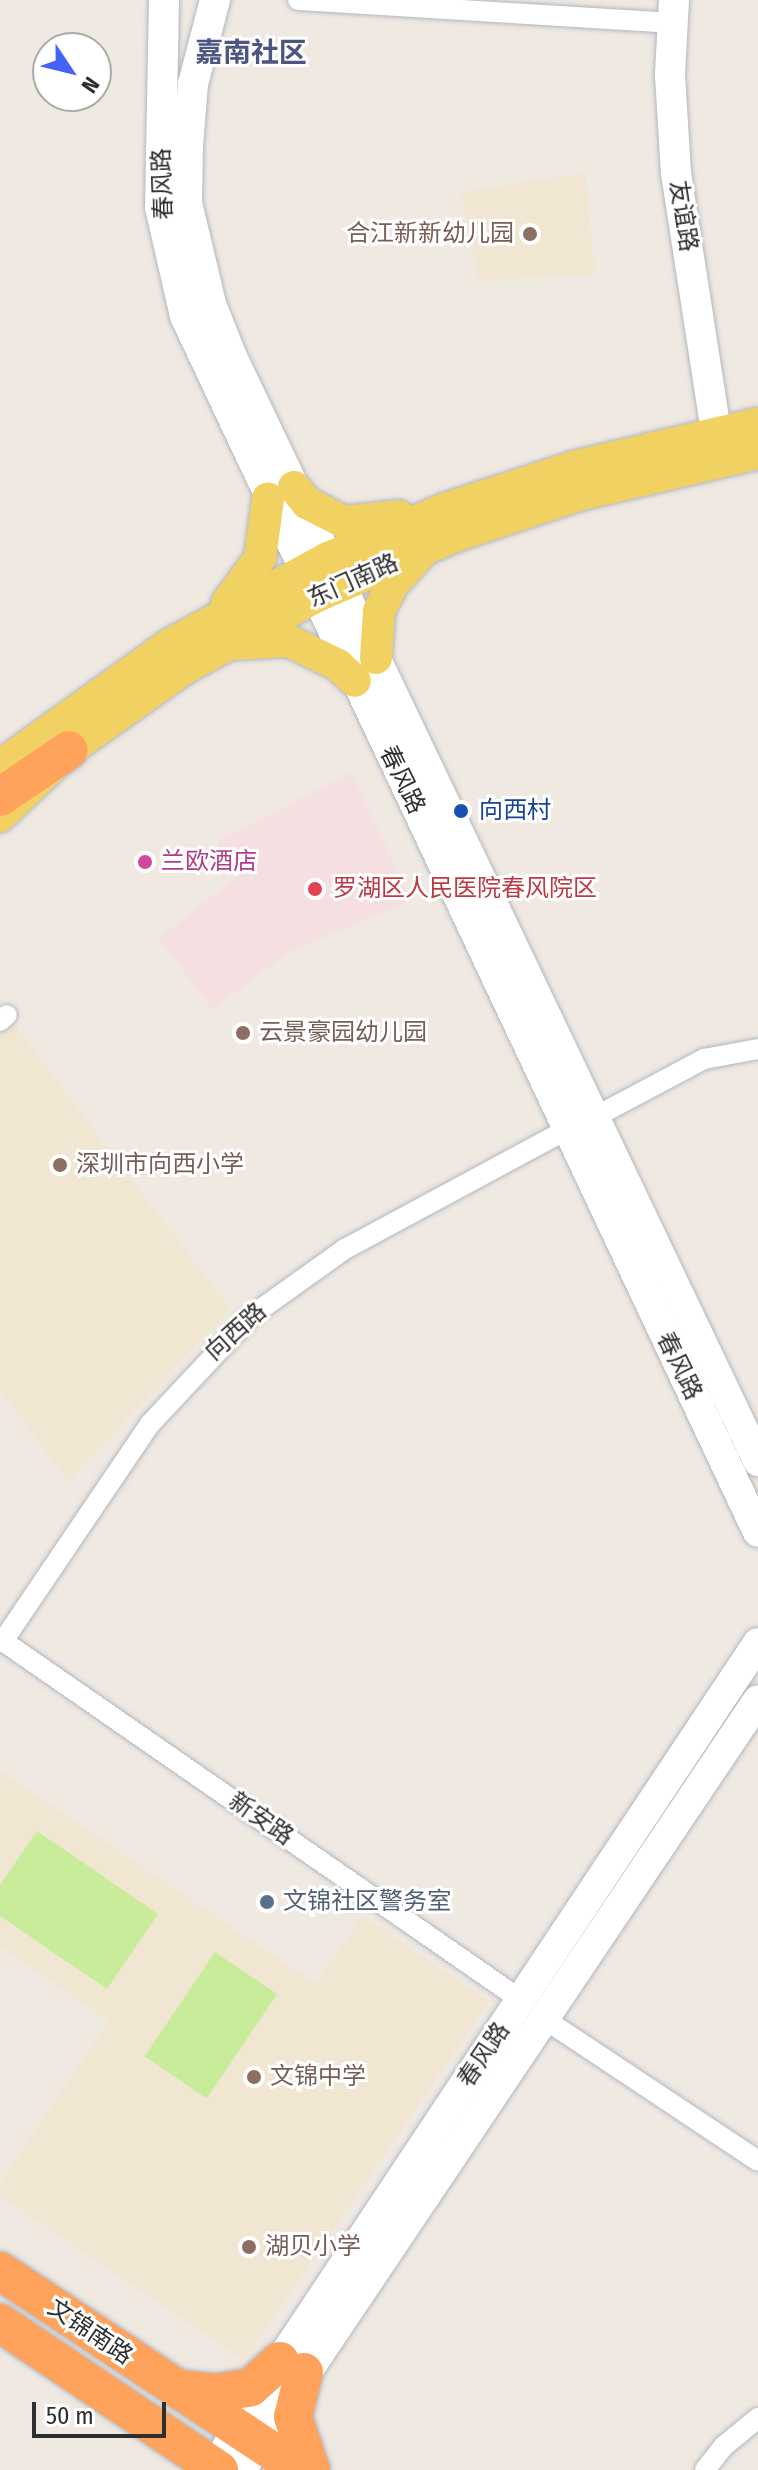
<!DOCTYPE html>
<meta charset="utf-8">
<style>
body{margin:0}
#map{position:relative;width:758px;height:2470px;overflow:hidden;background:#efe9e1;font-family:"Fira Sans Condensed","Noto Sans SC",sans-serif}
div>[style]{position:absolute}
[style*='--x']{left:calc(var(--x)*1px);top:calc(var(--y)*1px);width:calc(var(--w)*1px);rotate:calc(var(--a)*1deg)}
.education>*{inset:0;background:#f0e6d1}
.medical>*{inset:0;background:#f5dfe0}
.pitch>*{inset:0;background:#c9ec9a;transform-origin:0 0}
.roads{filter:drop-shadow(0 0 2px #b4b7c1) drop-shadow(0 0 2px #b4b7c1)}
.street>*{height:20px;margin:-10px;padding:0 10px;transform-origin:10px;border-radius:10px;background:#fff}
.secondary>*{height:30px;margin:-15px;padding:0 15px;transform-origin:15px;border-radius:15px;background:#fff}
.primary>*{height:32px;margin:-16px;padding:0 16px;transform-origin:16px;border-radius:16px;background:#f2d163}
.highway>*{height:38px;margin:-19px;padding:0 19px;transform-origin:19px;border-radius:19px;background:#ffa35c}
.dots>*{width:22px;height:22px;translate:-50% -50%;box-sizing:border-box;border:4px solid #fff;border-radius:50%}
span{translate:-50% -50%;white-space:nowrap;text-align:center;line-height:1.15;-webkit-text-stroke:6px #fff;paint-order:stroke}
.street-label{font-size:24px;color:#2e2e2e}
.education-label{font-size:24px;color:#785e54}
.right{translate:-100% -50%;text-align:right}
.left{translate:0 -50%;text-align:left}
.transit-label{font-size:24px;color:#164399}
.hotel-label{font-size:24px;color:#b23c85}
.health-label{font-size:24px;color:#be3a42}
.service-label{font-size:24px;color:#4e5e75}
.quarter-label{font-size:28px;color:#4d5680;font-weight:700}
.north{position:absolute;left:32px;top:32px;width:80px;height:80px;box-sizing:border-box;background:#fff;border:2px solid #ababab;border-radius:50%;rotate:125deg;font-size:22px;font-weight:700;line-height:32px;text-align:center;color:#2e2e2e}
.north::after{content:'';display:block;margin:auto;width:28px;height:36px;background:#4264fb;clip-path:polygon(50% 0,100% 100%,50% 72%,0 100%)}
.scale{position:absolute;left:32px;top:2402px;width:134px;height:36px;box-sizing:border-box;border:4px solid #2e2e2e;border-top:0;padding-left:10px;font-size:24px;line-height:28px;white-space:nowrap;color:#2e2e2e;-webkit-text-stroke:6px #fff;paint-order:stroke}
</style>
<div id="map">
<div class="education">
<div style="clip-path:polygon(585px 173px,595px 275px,479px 280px,461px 192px)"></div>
<div style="clip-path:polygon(7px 1015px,230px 1309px,68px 1482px,0 1389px,0 1021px)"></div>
<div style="clip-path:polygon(0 1771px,316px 1984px,362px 1916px,489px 2001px,244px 2360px,0 2196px,0 2183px,109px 2021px,0 1946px)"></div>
</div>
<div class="medical">
<div style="clip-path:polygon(351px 773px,412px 900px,289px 952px,212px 1009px,159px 938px,235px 879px,217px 841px)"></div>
</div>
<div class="pitch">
<div style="clip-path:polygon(37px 1831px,158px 1914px,107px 1989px,0 1916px,0 1885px)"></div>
<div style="left:215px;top:1952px;width:75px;height:126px;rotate:34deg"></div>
</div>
<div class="roads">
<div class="street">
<div style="--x:298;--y:0;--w:375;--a:3.5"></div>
<div style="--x:0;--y:1021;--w:9;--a:-41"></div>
<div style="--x:593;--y:1118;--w:126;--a:-28"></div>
<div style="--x:704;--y:1059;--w:55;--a:-10.5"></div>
<div style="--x:0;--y:1639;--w:634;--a:34.72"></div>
<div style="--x:3;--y:1641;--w:262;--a:-55.9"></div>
<div style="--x:150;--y:1424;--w:148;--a:-46.9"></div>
<div style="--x:251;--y:1316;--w:115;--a:-35.5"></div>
<div style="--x:345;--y:1249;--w:251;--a:-28.3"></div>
<div style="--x:543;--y:2018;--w:258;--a:33.6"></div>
<div style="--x:705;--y:2470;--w:31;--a:-52"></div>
<div style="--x:724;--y:2446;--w:44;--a:-39.5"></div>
</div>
<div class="secondary">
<div style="--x:164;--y:0;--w:207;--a:91.1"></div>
<div style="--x:160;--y:207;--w:112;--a:77.1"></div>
<div style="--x:185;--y:316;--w:1344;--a:64.77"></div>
<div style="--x:215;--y:0;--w:87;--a:104.7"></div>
<div style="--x:193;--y:84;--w:62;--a:94.6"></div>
<div style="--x:188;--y:146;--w:57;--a:91"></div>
<div style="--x:187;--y:203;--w:104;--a:76.6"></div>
<div style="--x:211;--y:304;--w:57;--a:68.4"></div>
<div style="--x:232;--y:357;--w:1223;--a:64.52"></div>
<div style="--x:674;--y:0;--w:75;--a:93.1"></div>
<div style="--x:670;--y:75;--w:98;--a:86.5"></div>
<div style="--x:676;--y:173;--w:261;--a:81.2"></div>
<div style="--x:214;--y:2470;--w:75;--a:-60.4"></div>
<div style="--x:251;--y:2405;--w:915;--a:-56.36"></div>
<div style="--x:241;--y:2470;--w:927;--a:-56.12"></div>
</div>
<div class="primary">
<div style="--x:294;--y:487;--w:21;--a:51"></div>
<div style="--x:307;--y:503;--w:42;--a:27.2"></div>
<div style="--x:344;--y:522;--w:55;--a:-6.2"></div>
<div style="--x:227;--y:603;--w:56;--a:-53.7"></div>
<div style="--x:260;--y:558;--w:60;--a:-82.3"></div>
<div style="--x:233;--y:644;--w:56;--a:-3.1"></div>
<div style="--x:289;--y:641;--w:55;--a:26.1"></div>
<div style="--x:338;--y:665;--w:23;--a:43"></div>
<div style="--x:376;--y:658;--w:47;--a:-86.3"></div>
<div style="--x:379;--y:611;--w:30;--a:-63"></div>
<div style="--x:393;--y:584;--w:39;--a:-48"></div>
<div style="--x:0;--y:766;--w:208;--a:-35.6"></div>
<div style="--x:169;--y:645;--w:181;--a:-28.7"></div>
<div style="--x:328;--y:558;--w:127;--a:-22.7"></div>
<div style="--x:445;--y:509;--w:136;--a:-18"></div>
<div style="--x:574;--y:467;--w:189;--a:-13.2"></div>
<div style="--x:0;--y:816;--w:95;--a:-43.7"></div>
<div style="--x:69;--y:750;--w:142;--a:-35.3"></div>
<div style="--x:185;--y:668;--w:148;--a:-28.6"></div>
<div style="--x:315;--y:597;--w:153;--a:-23.5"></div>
<div style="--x:455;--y:536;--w:134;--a:-18.3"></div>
<div style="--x:582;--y:494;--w:181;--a:-13.1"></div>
</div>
<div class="highway">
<div style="--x:0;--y:797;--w:83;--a:-34.3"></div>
<div style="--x:0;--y:2271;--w:361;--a:33.5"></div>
<div style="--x:0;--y:2323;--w:264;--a:33.9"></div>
<div style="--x:304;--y:2372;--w:46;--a:103.7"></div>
<div style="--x:293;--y:2417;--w:56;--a:71.2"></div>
<div style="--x:178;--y:2389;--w:37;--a:6"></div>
<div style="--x:215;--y:2393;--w:36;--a:-9"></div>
<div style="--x:251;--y:2387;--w:39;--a:-42"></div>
</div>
</div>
<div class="dots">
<div style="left:530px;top:234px;background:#8d6e63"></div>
<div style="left:461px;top:811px;background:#1a4fb4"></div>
<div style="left:145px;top:862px;background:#d1479c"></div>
<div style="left:315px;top:889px;background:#e0444e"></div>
<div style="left:243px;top:1033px;background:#8d6e63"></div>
<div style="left:60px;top:1165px;background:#8d6e63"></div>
<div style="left:267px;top:1902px;background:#5c6f8a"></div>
<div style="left:254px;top:2077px;background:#8d6e63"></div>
<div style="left:249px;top:2247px;background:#8d6e63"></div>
</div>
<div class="street-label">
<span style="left:163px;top:184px;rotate:-92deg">春风路</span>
<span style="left:683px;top:216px;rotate:81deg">友谊路</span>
<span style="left:353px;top:581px;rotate:-24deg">东门南路</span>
<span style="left:402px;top:780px;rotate:64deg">春风路</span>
<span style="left:236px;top:1332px;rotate:-42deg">向西路</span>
<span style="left:679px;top:1366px;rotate:64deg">春风路</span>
<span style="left:261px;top:1819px;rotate:35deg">新安路</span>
<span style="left:484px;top:2055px;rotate:-56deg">春风路</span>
<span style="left:90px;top:2332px;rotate:34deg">文锦南路</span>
</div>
<div class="education-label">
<span class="right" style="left:514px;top:234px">合江新新幼儿园</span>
<span class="left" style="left:259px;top:1033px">云景豪园幼儿园</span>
<span class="left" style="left:76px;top:1165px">深圳市向西小学</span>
<span class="left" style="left:270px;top:2077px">文锦中学</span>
<span class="left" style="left:265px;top:2247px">湖贝小学</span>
</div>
<div class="transit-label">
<span class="left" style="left:479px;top:811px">向西村</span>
</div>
<div class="hotel-label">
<span class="left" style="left:161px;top:862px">兰欧酒店</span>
</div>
<div class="health-label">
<span class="left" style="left:333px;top:889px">罗湖区人民医院春风院区</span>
</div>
<div class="service-label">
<span class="left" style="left:283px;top:1902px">文锦社区警务室</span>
</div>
<div class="quarter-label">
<span style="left:251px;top:53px">嘉南社区</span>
</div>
<div class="north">N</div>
<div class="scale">50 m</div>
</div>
